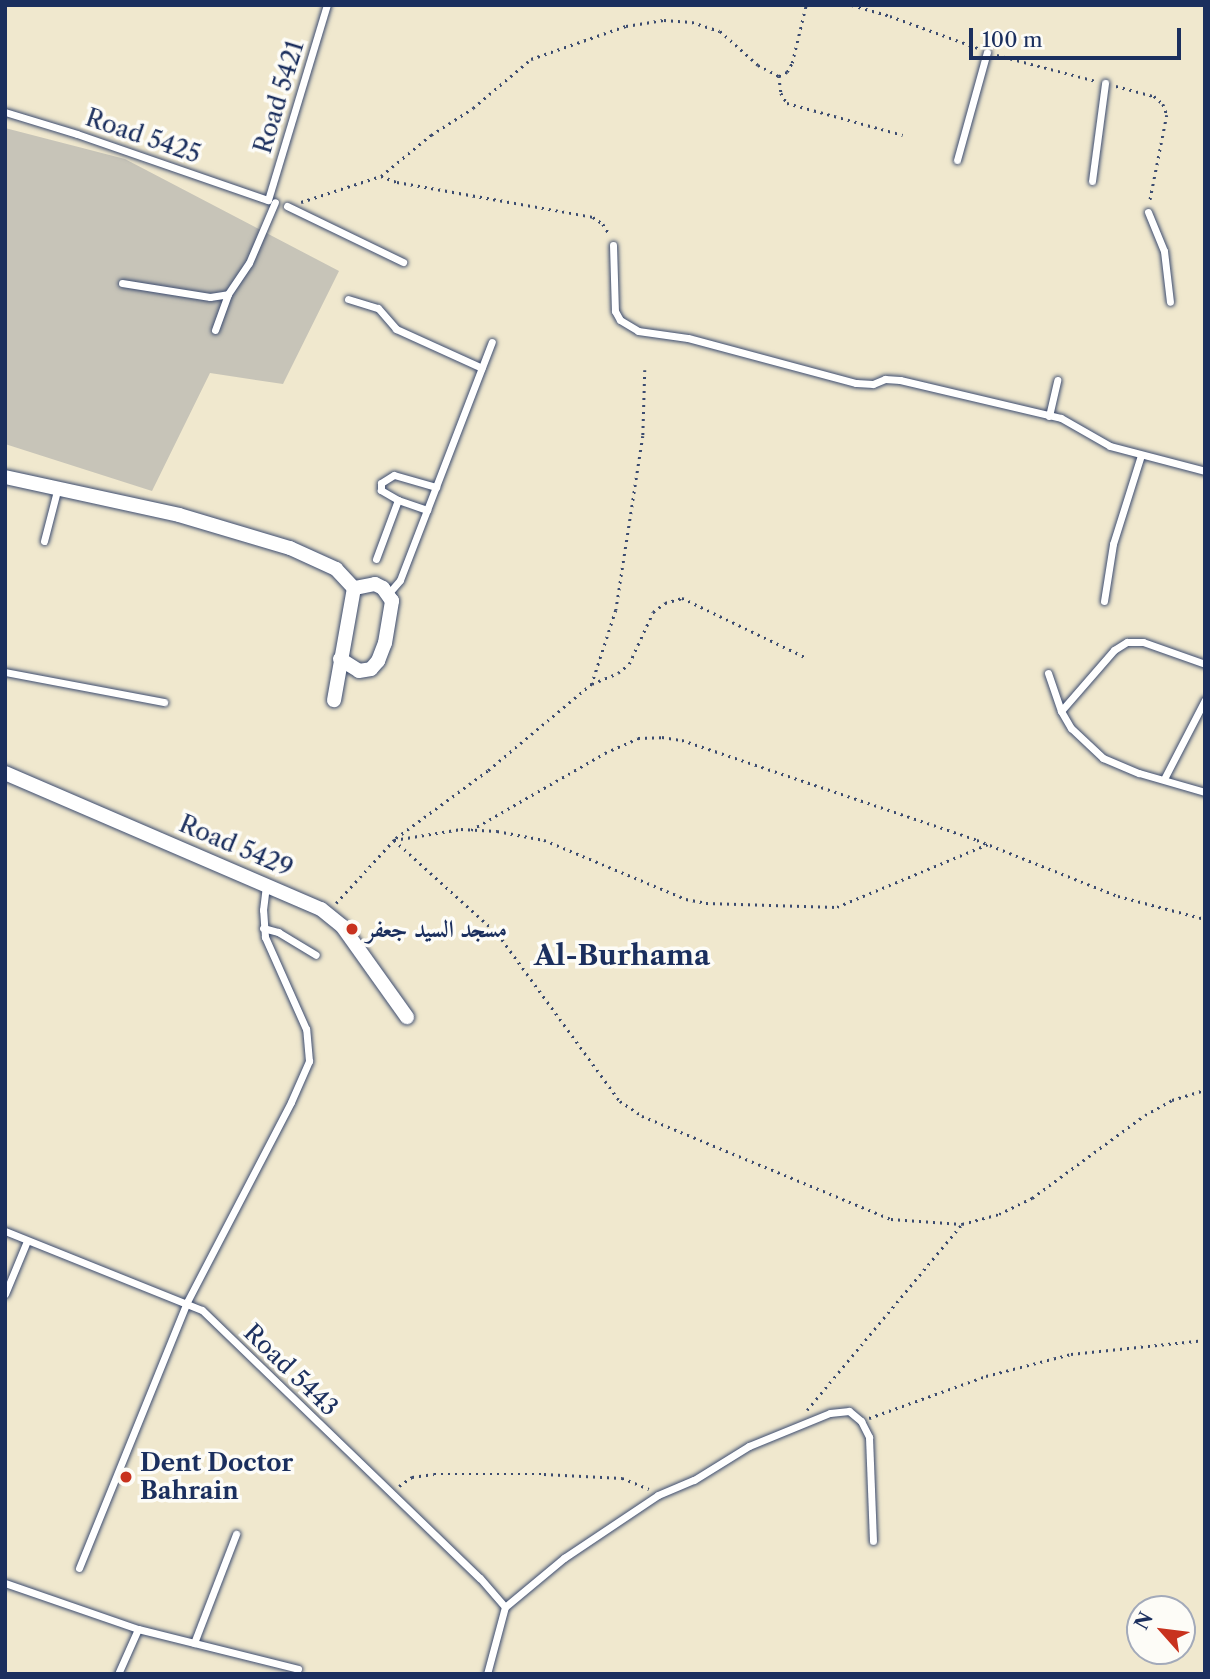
<!DOCTYPE html>
<meta charset="utf-8">
<style>
body{margin:0}
#map{position:relative;width:1210px;height:1679px;overflow:hidden;background:#f0e8ce;font-family:"Libre Caslon Text",Amiri,serif}
div>[style]{position:absolute}
[style*='--x']{left:calc(var(--x)*1px);top:calc(var(--y)*1px);width:calc(var(--w)*1px);rotate:calc(var(--a)*1deg)}
.industrial>*{inset:0;background:#c7c4b8}
.path>*{height:2.5px;margin-top:-1.25px;transform-origin:0;background:repeating-linear-gradient(90deg,#3b4b6f 0 2px,transparent 0 7px)}
.roads{filter:drop-shadow(0 0 2px #3b4b6f) drop-shadow(0 0 2px #3b4b6f)}
.lane>*{height:7px;margin:-3.5px;padding:0 3.5px;transform-origin:3.5px;border-radius:3.5px;background:#fff}
.street>*{height:14px;margin:-7px;padding:0 7px;transform-origin:7px;border-radius:7px;background:#fff}
.dots>*{width:19px;height:19px;translate:-50% -50%;box-sizing:border-box;border:4px solid #fdfcf7;border-radius:50%}
span{translate:-50% -50%;white-space:nowrap;text-align:center;line-height:1.15;-webkit-text-stroke:7px #fdfcf7;paint-order:stroke}
.street-label{font-size:24px;color:#1b2f5e}
.poi-label{font-size:24px;color:#1b2f5e;font-weight:700}
.left{translate:0 -50%;text-align:left}
.quarter-label{font-size:28px;color:#1b2f5e;font-weight:700}
.frame{position:absolute;inset:0;border:7px solid #1b2f5e;pointer-events:none}
.north{position:absolute;left:1126px;top:1595px;width:70px;height:70px;box-sizing:border-box;background:#fdfcf7;border:2px solid #a3aaba;border-radius:50%;rotate:298deg;font-size:19px;font-weight:700;line-height:28px;text-align:center;color:#1b2f5e}
.north::after{content:'';display:block;margin:auto;width:24px;height:32px;background:#c8321e;clip-path:polygon(50% 0,100% 100%,50% 72%,0 100%)}
.scale{position:absolute;left:969px;top:28px;width:212px;height:32px;box-sizing:border-box;border:4px solid #1b2f5e;border-top:0;padding-left:9px;font-size:21px;line-height:24px;white-space:nowrap;color:#1b2f5e;-webkit-text-stroke:5px #fdfcf7;paint-order:stroke}
</style>
<div id="map">
<div class="industrial">
<div style="clip-path:polygon(5px 128px,125px 159px,339px 271px,283px 384px,210px 373px,152px 491px,5px 444px)"></div>
</div>
<div class="path">
<div style="--x:852;--y:5;--w:40;--a:16"></div>
<div style="--x:890;--y:16;--w:94;--a:20"></div>
<div style="--x:997;--y:55;--w:102;--a:14.7"></div>
<div style="--x:779;--y:76;--w:17;--a:83"></div>
<div style="--x:781;--y:93;--w:12;--a:59"></div>
<div style="--x:787;--y:103;--w:120;--a:15.4"></div>
<div style="--x:779;--y:76;--w:9;--a:-27"></div>
<div style="--x:787;--y:72;--w:10;--a:-61"></div>
<div style="--x:792;--y:63;--w:60;--a:-76.4"></div>
<div style="--x:1116;--y:86;--w:39;--a:15"></div>
<div style="--x:1154;--y:96;--w:12;--a:42"></div>
<div style="--x:1163;--y:104;--w:12;--a:70"></div>
<div style="--x:1167;--y:115;--w:88;--a:101.2"></div>
<div style="--x:381;--y:176;--w:17;--a:21"></div>
<div style="--x:397;--y:182;--w:199;--a:10.1"></div>
<div style="--x:593;--y:217;--w:12;--a:35"></div>
<div style="--x:603;--y:224;--w:13;--a:58"></div>
<div style="--x:301;--y:202;--w:84;--a:-18"></div>
<div style="--x:381;--y:176;--w:65;--a:-39.4"></div>
<div style="--x:431;--y:135;--w:50;--a:-32.7"></div>
<div style="--x:473;--y:108;--w:76;--a:-40.2"></div>
<div style="--x:531;--y:59;--w:101;--a:-19.2"></div>
<div style="--x:626;--y:26;--w:38;--a:-9"></div>
<div style="--x:664;--y:20;--w:28;--a:4"></div>
<div style="--x:692;--y:22;--w:29;--a:18"></div>
<div style="--x:720;--y:31;--w:51;--a:41.8"></div>
<div style="--x:758;--y:65;--w:24;--a:28"></div>
<div style="--x:645;--y:370;--w:66;--a:91.7"></div>
<div style="--x:643;--y:436;--w:176;--a:98.8"></div>
<div style="--x:616;--y:610;--w:78;--a:108"></div>
<div style="--x:592;--y:684;--w:136;--a:140.1"></div>
<div style="--x:488;--y:771;--w:117;--a:143.7"></div>
<div style="--x:394;--y:840;--w:140;--a:42.1"></div>
<div style="--x:498;--y:934;--w:207;--a:53.9"></div>
<div style="--x:620;--y:1101;--w:27;--a:34"></div>
<div style="--x:642;--y:1116;--w:269;--a:22.5"></div>
<div style="--x:891;--y:1219;--w:71;--a:4"></div>
<div style="--x:962;--y:1224;--w:38;--a:-15"></div>
<div style="--x:999;--y:1214;--w:37;--a:-26"></div>
<div style="--x:1032;--y:1198;--w:140;--a:-36.3"></div>
<div style="--x:1145;--y:1115;--w:31;--a:-29"></div>
<div style="--x:1172;--y:1100;--w:34;--a:-17"></div>
<div style="--x:592;--y:684;--w:28;--a:-23"></div>
<div style="--x:618;--y:673;--w:14;--a:-39"></div>
<div style="--x:629;--y:664;--w:57;--a:-65.2"></div>
<div style="--x:653;--y:612;--w:15;--a:-37"></div>
<div style="--x:665;--y:603;--w:18;--a:-16"></div>
<div style="--x:682;--y:598;--w:139;--a:25.6"></div>
<div style="--x:471;--y:830;--w:155;--a:-29.9"></div>
<div style="--x:605;--y:753;--w:36;--a:-24"></div>
<div style="--x:638;--y:738;--w:24;--a:-2"></div>
<div style="--x:662;--y:737;--w:20;--a:9"></div>
<div style="--x:682;--y:740;--w:311;--a:18.7"></div>
<div style="--x:977;--y:840;--w:152;--a:21.7"></div>
<div style="--x:1118;--y:896;--w:90;--a:14.8"></div>
<div style="--x:336;--y:903;--w:86;--a:-47.4"></div>
<div style="--x:394;--y:840;--w:68;--a:-9.3"></div>
<div style="--x:461;--y:829;--w:36;--a:3"></div>
<div style="--x:497;--y:831;--w:48;--a:10.8"></div>
<div style="--x:544;--y:840;--w:154;--a:22.6"></div>
<div style="--x:686;--y:899;--w:20;--a:11"></div>
<div style="--x:706;--y:903;--w:131;--a:1.7"></div>
<div style="--x:837;--y:907;--w:164;--a:-22.6"></div>
<div style="--x:807;--y:1410;--w:242;--a:-50.2"></div>
<div style="--x:869;--y:1418;--w:124;--a:-19.7"></div>
<div style="--x:986;--y:1376;--w:88;--a:-14.5"></div>
<div style="--x:1071;--y:1354;--w:135;--a:-6"></div>
<div style="--x:399;--y:1486;--w:16;--a:-35"></div>
<div style="--x:412;--y:1477;--w:22;--a:-8"></div>
<div style="--x:434;--y:1474;--w:110;--a:0"></div>
<div style="--x:544;--y:1474;--w:78;--a:2.9"></div>
<div style="--x:622;--y:1478;--w:29;--a:22"></div>
</div>
<div class="roads">
<div class="lane">
<div style="--x:5;--y:112;--w:75;--a:17"></div>
<div style="--x:77;--y:134;--w:202;--a:19.1"></div>
<div style="--x:268;--y:200;--w:204;--a:-73.2"></div>
<div style="--x:957;--y:160;--w:112;--a:-74.5"></div>
<div style="--x:1092;--y:181;--w:99;--a:-82.4"></div>
<div style="--x:287;--y:206;--w:129;--a:25.8"></div>
<div style="--x:1148;--y:212;--w:42;--a:67.7"></div>
<div style="--x:1164;--y:251;--w:51;--a:83.3"></div>
<div style="--x:613;--y:245;--w:66;--a:88.3"></div>
<div style="--x:615;--y:311;--w:10;--a:61"></div>
<div style="--x:620;--y:320;--w:21;--a:31"></div>
<div style="--x:638;--y:331;--w:50;--a:8"></div>
<div style="--x:688;--y:338;--w:174;--a:15"></div>
<div style="--x:856;--y:383;--w:17;--a:3"></div>
<div style="--x:873;--y:384;--w:13;--a:-23"></div>
<div style="--x:885;--y:379;--w:15;--a:4"></div>
<div style="--x:900;--y:380;--w:165;--a:13.3"></div>
<div style="--x:1061;--y:418;--w:56;--a:29.7"></div>
<div style="--x:1110;--y:446;--w:98;--a:14.7"></div>
<div style="--x:122;--y:283;--w:89;--a:9"></div>
<div style="--x:210;--y:297;--w:18;--a:-9"></div>
<div style="--x:228;--y:294;--w:37;--a:-56"></div>
<div style="--x:249;--y:263;--w:66;--a:-66.9"></div>
<div style="--x:348;--y:299;--w:31;--a:17"></div>
<div style="--x:378;--y:308;--w:28;--a:49"></div>
<div style="--x:396;--y:329;--w:94;--a:24.4"></div>
<div style="--x:215;--y:330;--w:38;--a:-70"></div>
<div style="--x:1049;--y:416;--w:37;--a:-77"></div>
<div style="--x:398;--y:500;--w:20;--a:-150"></div>
<div style="--x:381;--y:490;--w:7;--a:-90"></div>
<div style="--x:381;--y:483;--w:15;--a:-32"></div>
<div style="--x:394;--y:475;--w:44;--a:15.9"></div>
<div style="--x:44;--y:541;--w:56;--a:-75.5"></div>
<div style="--x:376;--y:559;--w:63;--a:-69.6"></div>
<div style="--x:398;--y:500;--w:31;--a:19"></div>
<div style="--x:388;--y:594;--w:18;--a:-49"></div>
<div style="--x:400;--y:580;--w:255;--a:-68.9"></div>
<div style="--x:1104;--y:601;--w:58;--a:-81"></div>
<div style="--x:1113;--y:544;--w:93;--a:-72.5"></div>
<div style="--x:5;--y:672;--w:162;--a:10.7"></div>
<div style="--x:1048;--y:673;--w:40;--a:71.1"></div>
<div style="--x:1061;--y:711;--w:20;--a:60"></div>
<div style="--x:1071;--y:728;--w:44;--a:43.2"></div>
<div style="--x:1103;--y:758;--w:39;--a:23"></div>
<div style="--x:1139;--y:773;--w:69;--a:16.1"></div>
<div style="--x:1061;--y:711;--w:81;--a:-49"></div>
<div style="--x:1114;--y:650;--w:15;--a:-32"></div>
<div style="--x:1127;--y:642;--w:16;--a:0"></div>
<div style="--x:1143;--y:642;--w:66;--a:19.5"></div>
<div style="--x:1164;--y:779;--w:89;--a:-62.6"></div>
<div style="--x:263;--y:928;--w:16;--a:15"></div>
<div style="--x:278;--y:932;--w:44;--a:31.2"></div>
<div style="--x:5;--y:1231;--w:212;--a:21.9"></div>
<div style="--x:202;--y:1310;--w:386;--a:44"></div>
<div style="--x:480;--y:1578;--w:38;--a:49"></div>
<div style="--x:5;--y:1294;--w:57;--a:-67.5"></div>
<div style="--x:79;--y:1568;--w:287;--a:-67.9"></div>
<div style="--x:187;--y:1302;--w:225;--a:-62.5"></div>
<div style="--x:291;--y:1102;--w:45;--a:-66.3"></div>
<div style="--x:309;--y:1061;--w:32;--a:-95"></div>
<div style="--x:306;--y:1029;--w:101;--a:-114"></div>
<div style="--x:265;--y:937;--w:27;--a:-94"></div>
<div style="--x:263;--y:910;--w:26;--a:-83"></div>
<div style="--x:5;--y:1583;--w:141;--a:19.1"></div>
<div style="--x:138;--y:1629;--w:165;--a:14"></div>
<div style="--x:194;--y:1643;--w:117;--a:-68.9"></div>
<div style="--x:118;--y:1674;--w:49;--a:-66"></div>
<div style="--x:487;--y:1674;--w:69;--a:-75"></div>
<div style="--x:505;--y:1607;--w:77;--a:-39.7"></div>
<div style="--x:564;--y:1558;--w:113;--a:-33.8"></div>
<div style="--x:658;--y:1495;--w:39;--a:-23"></div>
<div style="--x:694;--y:1480;--w:65;--a:-31.7"></div>
<div style="--x:749;--y:1446;--w:87;--a:-22.2"></div>
<div style="--x:830;--y:1413;--w:19;--a:-6"></div>
<div style="--x:849;--y:1411;--w:16;--a:40"></div>
<div style="--x:861;--y:1421;--w:18;--a:63"></div>
<div style="--x:869;--y:1437;--w:104;--a:87.8"></div>
</div>
<div class="street">
<div style="--x:5;--y:477;--w:178;--a:12.3"></div>
<div style="--x:179;--y:515;--w:116;--a:16.6"></div>
<div style="--x:290;--y:548;--w:51;--a:24.5"></div>
<div style="--x:336;--y:569;--w:26;--a:47"></div>
<div style="--x:354;--y:588;--w:114;--a:100.1"></div>
<div style="--x:340;--y:659;--w:22;--a:32"></div>
<div style="--x:359;--y:671;--w:12;--a:-9"></div>
<div style="--x:371;--y:669;--w:11;--a:-49"></div>
<div style="--x:378;--y:661;--w:19;--a:-69"></div>
<div style="--x:385;--y:643;--w:43;--a:-80.5"></div>
<div style="--x:392;--y:601;--w:16;--a:-125"></div>
<div style="--x:383;--y:588;--w:9;--a:-153"></div>
<div style="--x:375;--y:584;--w:21;--a:169"></div>
<div style="--x:5;--y:773;--w:344;--a:23.3"></div>
<div style="--x:321;--y:909;--w:27;--a:39"></div>
<div style="--x:342;--y:926;--w:112;--a:54.5"></div>
</div>
</div>
<div class="dots">
<div style="left:352px;top:929px;background:#c8321e"></div>
<div style="left:126px;top:1477px;background:#c8321e"></div>
</div>
<div class="street-label">
<span style="left:279px;top:97px;rotate:-73deg">Road 5421</span>
<span style="left:143px;top:136px;rotate:19deg">Road 5425</span>
<span style="left:236px;top:846px;rotate:23deg">Road 5429</span>
<span style="left:291px;top:1370px;rotate:44deg">Road 5443</span>
</div>
<div class="poi-label">
<span class="left" style="left:366px;top:929px">مسجد السيد جعفر</span>
<span class="left" style="left:140px;top:1477px">Dent Doctor<br>Bahrain</span>
</div>
<div class="quarter-label">
<span style="left:622px;top:955px">Al-Burhama</span>
</div>
<div class="frame"></div>
<div class="north">N</div>
<div class="scale">100 m</div>
</div>
